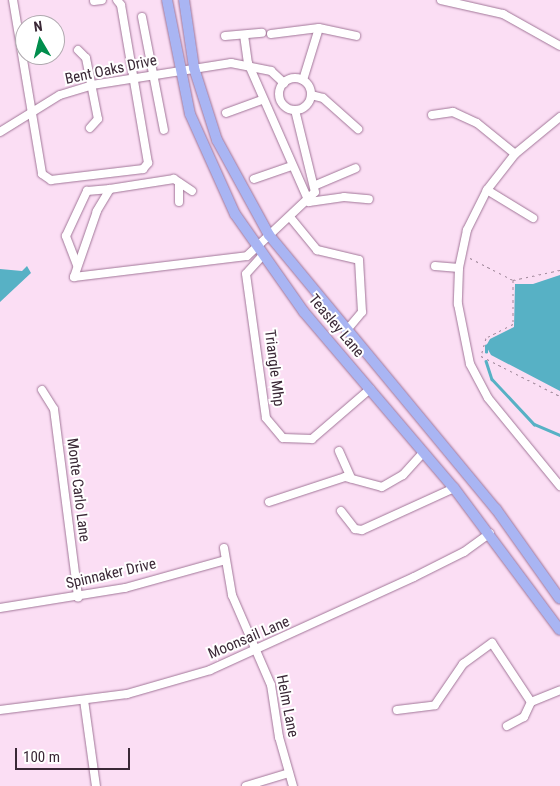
<!DOCTYPE html>
<style>
body{margin:0}
#map{position:relative;width:560px;height:786px;overflow:hidden;background:#fbdef4;font-family:"Roboto Condensed",sans-serif}
div>[style]{position:absolute}
[style*='--x']{left:calc(var(--x)*1px);top:calc(var(--y)*1px);width:calc(var(--w)*1px);rotate:calc(var(--a)*1deg)}
.water>*{inset:0;background:#57b1c5}
.stream>*{height:2.5px;margin:-1.25px;padding:0 1.25px;transform-origin:1.25px;border-radius:1.25px;background:#57b1c5}
.path>*{height:1px;margin-top:-0.5px;transform-origin:0;background:repeating-linear-gradient(90deg,#a0889a 0 2.5px,transparent 0 6.5px)}
.roads{filter:drop-shadow(0 0 1px #a17698) drop-shadow(0 0 1px #a17698)}
.minor>*{height:8px;margin:-4px;padding:0 4px;transform-origin:4px;border-radius:4px;background:#fff}
.minor>.ring{margin:-4px;padding:0;box-sizing:content-box;background:none;border:8px solid #fff;border-radius:50%}
.major>*{height:10px;margin:-5px;padding:0 5px;transform-origin:5px;border-radius:5px;background:#a9b5f3}
span{translate:-50% -50%;white-space:nowrap;text-align:center;line-height:1.15;-webkit-text-stroke:4px #fff;paint-order:stroke}
.street-label{font-size:15px;color:#3a2836}
.north{position:absolute;left:15px;top:15px;width:50px;height:50px;box-sizing:border-box;background:#fff;border:1px solid #b0a9af;border-radius:50%;rotate:352deg;font-size:14px;font-weight:700;line-height:20px;text-align:center;color:#3a2836}
.north::after{content:'';display:block;margin:auto;width:18px;height:22px;background:#018e4d;clip-path:polygon(50% 0,100% 100%,50% 72%,0 100%)}
.scale{position:absolute;left:15px;top:748px;width:115px;height:22px;box-sizing:border-box;border:2px solid #3a2836;border-top:0;padding-left:6px;font-size:15px;line-height:18px;white-space:nowrap;color:#3a2836;-webkit-text-stroke:4px #fff;paint-order:stroke}
</style>
<div id="map">
<div class="water">
<div style="clip-path:polygon(27px 266px,31px 273px,0 302px,0 269px,22px 271px)"></div>
<div style="clip-path:polygon(560px 275px,560px 391px,491px 355px,486px 346px,490px 339px,514px 327px,515px 284px,533px 284px)"></div>
</div>
<div class="stream">
<div style="--x:486;--y:352;--w:6;--a:-90"></div>
<div style="--x:486;--y:361;--w:19;--a:72"></div>
<div style="--x:492;--y:379;--w:62;--a:47"></div>
<div style="--x:534;--y:424;--w:28;--a:23"></div>
</div>
<div class="path">
<div style="--x:470;--y:258;--w:48;--a:27.1"></div>
<div style="--x:560;--y:270;--w:48;--a:168"></div>
<div style="--x:513;--y:280;--w:44;--a:90"></div>
<div style="--x:513;--y:324;--w:30;--a:153"></div>
<div style="--x:486;--y:338;--w:19;--a:106"></div>
<div style="--x:481;--y:356;--w:89;--a:26.9"></div>
</div>
<div class="roads">
<div class="minor">
<div style="--x:13;--y:0;--w:176;--a:80.5"></div>
<div style="--x:42;--y:174;--w:11;--a:34"></div>
<div style="--x:51;--y:180;--w:93;--a:-6.8"></div>
<div style="--x:143;--y:169;--w:8;--a:-50"></div>
<div style="--x:148;--y:163;--w:160;--a:-99.7"></div>
<div style="--x:121;--y:5;--w:6;--a:-129"></div>
<div style="--x:441;--y:0;--w:64;--a:12.7"></div>
<div style="--x:503;--y:14;--w:65;--a:29.3"></div>
<div style="--x:94;--y:1;--w:8;--a:-7"></div>
<div style="--x:142;--y:17;--w:115;--a:79"></div>
<div style="--x:271;--y:34;--w:48;--a:-7.1"></div>
<div style="--x:319;--y:28;--w:38;--a:12"></div>
<div style="--x:244;--y:35;--w:28;--a:82"></div>
<div style="--x:248;--y:63;--w:152;--a:66.3"></div>
<div style="--x:309;--y:202;--w:35;--a:-8"></div>
<div style="--x:344;--y:197;--w:25;--a:5"></div>
<div style="--x:225;--y:36;--w:37;--a:-5"></div>
<div style="--x:78;--y:50;--w:11;--a:45"></div>
<div style="--x:86;--y:58;--w:62;--a:78.9"></div>
<div style="--x:98;--y:119;--w:12;--a:132"></div>
<div class="ring" style="left:279px;top:78px;width:24px;height:24px"></div>
<div style="--x:303;--y:80;--w:54;--a:-72.9"></div>
<div style="--x:311;--y:95;--w:12;--a:14"></div>
<div style="--x:323;--y:98;--w:47;--a:41.5"></div>
<div style="--x:226;--y:113;--w:38;--a:-20"></div>
<div style="--x:432;--y:115;--w:21;--a:-8"></div>
<div style="--x:453;--y:112;--w:26;--a:25"></div>
<div style="--x:477;--y:123;--w:49;--a:39.2"></div>
<div style="--x:560;--y:117;--w:58;--a:140.6"></div>
<div style="--x:515;--y:154;--w:46;--a:127.9"></div>
<div style="--x:487;--y:190;--w:45;--a:116.6"></div>
<div style="--x:467;--y:230;--w:39;--a:102"></div>
<div style="--x:459;--y:268;--w:36;--a:92"></div>
<div style="--x:458;--y:304;--w:61;--a:78.7"></div>
<div style="--x:470;--y:364;--w:38;--a:62"></div>
<div style="--x:488;--y:398;--w:114;--a:50.7"></div>
<div style="--x:0;--y:132;--w:70;--a:-31.7"></div>
<div style="--x:60;--y:95;--w:34;--a:-17"></div>
<div style="--x:92;--y:85;--w:141;--a:-9"></div>
<div style="--x:231;--y:63;--w:41;--a:11.3"></div>
<div style="--x:271;--y:71;--w:18;--a:43"></div>
<div style="--x:254;--y:179;--w:39;--a:-19"></div>
<div style="--x:316;--y:185;--w:43;--a:-23"></div>
<div style="--x:487;--y:190;--w:54;--a:31.3"></div>
<div style="--x:192;--y:191;--w:22;--a:-146"></div>
<div style="--x:174;--y:179;--w:65;--a:171.1"></div>
<div style="--x:110;--y:189;--w:26;--a:121"></div>
<div style="--x:97;--y:211;--w:70;--a:109.2"></div>
<div style="--x:74;--y:277;--w:174;--a:-6.9"></div>
<div style="--x:247;--y:256;--w:93;--a:-43.3"></div>
<div style="--x:315;--y:192;--w:84;--a:-103.7"></div>
<div style="--x:179;--y:202;--w:19;--a:-90"></div>
<div style="--x:290;--y:217;--w:43;--a:50.7"></div>
<div style="--x:317;--y:250;--w:43;--a:13.4"></div>
<div style="--x:359;--y:260;--w:52;--a:86.7"></div>
<div style="--x:362;--y:312;--w:25;--a:130"></div>
<div style="--x:263;--y:255;--w:25;--a:132"></div>
<div style="--x:246;--y:274;--w:145;--a:82.1"></div>
<div style="--x:266;--y:418;--w:26;--a:50"></div>
<div style="--x:283;--y:438;--w:29;--a:2"></div>
<div style="--x:312;--y:439;--w:77;--a:-40.8"></div>
<div style="--x:77;--y:265;--w:31;--a:-111"></div>
<div style="--x:66;--y:236;--w:50;--a:-65"></div>
<div style="--x:87;--y:191;--w:23;--a:-5"></div>
<div style="--x:435;--y:266;--w:24;--a:5"></div>
<div style="--x:42;--y:390;--w:22;--a:58"></div>
<div style="--x:54;--y:409;--w:190;--a:82.7"></div>
<div style="--x:339;--y:451;--w:30;--a:66"></div>
<div style="--x:269;--y:502;--w:80;--a:-18.2"></div>
<div style="--x:345;--y:477;--w:38;--a:15"></div>
<div style="--x:382;--y:487;--w:24;--a:-30"></div>
<div style="--x:403;--y:475;--w:31;--a:-48"></div>
<div style="--x:341;--y:511;--w:23;--a:52"></div>
<div style="--x:355;--y:529;--w:7;--a:8"></div>
<div style="--x:362;--y:530;--w:101;--a:-24.5"></div>
<div style="--x:224;--y:548;--w:48;--a:80.3"></div>
<div style="--x:232;--y:595;--w:98;--a:66.6"></div>
<div style="--x:271;--y:685;--w:53;--a:81.3"></div>
<div style="--x:279;--y:737;--w:51;--a:74.1"></div>
<div style="--x:0;--y:608;--w:127;--a:-9.1"></div>
<div style="--x:125;--y:588;--w:104;--a:-15.6"></div>
<div style="--x:84;--y:700;--w:87;--a:82.1"></div>
<div style="--x:0;--y:710;--w:128;--a:-7.2"></div>
<div style="--x:127;--y:694;--w:86;--a:-16.1"></div>
<div style="--x:210;--y:670;--w:224;--a:-24.5"></div>
<div style="--x:414;--y:577;--w:56;--a:-26.6"></div>
<div style="--x:464;--y:552;--w:32;--a:-36"></div>
<div style="--x:397;--y:710;--w:38;--a:-7"></div>
<div style="--x:435;--y:705;--w:50;--a:-55.7"></div>
<div style="--x:463;--y:664;--w:36;--a:-36"></div>
<div style="--x:492;--y:643;--w:71;--a:56.5"></div>
<div style="--x:531;--y:702;--w:31;--a:-22"></div>
<div style="--x:507;--y:726;--w:19;--a:-28"></div>
<div style="--x:524;--y:717;--w:17;--a:-65"></div>
<div style="--x:246;--y:786;--w:45;--a:-16.8"></div>
</div>
<div class="major">
<div style="--x:167;--y:0;--w:116;--a:78.6"></div>
<div style="--x:190;--y:114;--w:110;--a:65.8"></div>
<div style="--x:235;--y:214;--w:120;--a:54.9"></div>
<div style="--x:304;--y:312;--w:231;--a:49.6"></div>
<div style="--x:454;--y:488;--w:177;--a:53.3"></div>
<div style="--x:184;--y:0;--w:69;--a:81.6"></div>
<div style="--x:194;--y:68;--w:76;--a:72.3"></div>
<div style="--x:217;--y:140;--w:108;--a:61.3"></div>
<div style="--x:269;--y:235;--w:356;--a:50.4"></div>
<div style="--x:496;--y:509;--w:110;--a:54.6"></div>
</div>
</div>
<div class="street-label">
<span style="left:111px;top:70px;rotate:-12deg">Bent Oaks Drive</span>
<span style="left:336px;top:326px;rotate:50deg">Teasley Lane</span>
<span style="left:274px;top:368px;rotate:83deg">Triangle Mhp</span>
<span style="left:78px;top:490px;rotate:83deg">Monte Carlo Lane</span>
<span style="left:111px;top:574px;rotate:-13deg">Spinnaker Drive</span>
<span style="left:249px;top:638px;rotate:-23deg">Moonsail Lane</span>
<span style="left:287px;top:706px;rotate:79deg">Helm Lane</span>
</div>
<div class="north">N</div>
<div class="scale">100 m</div>
</div>
